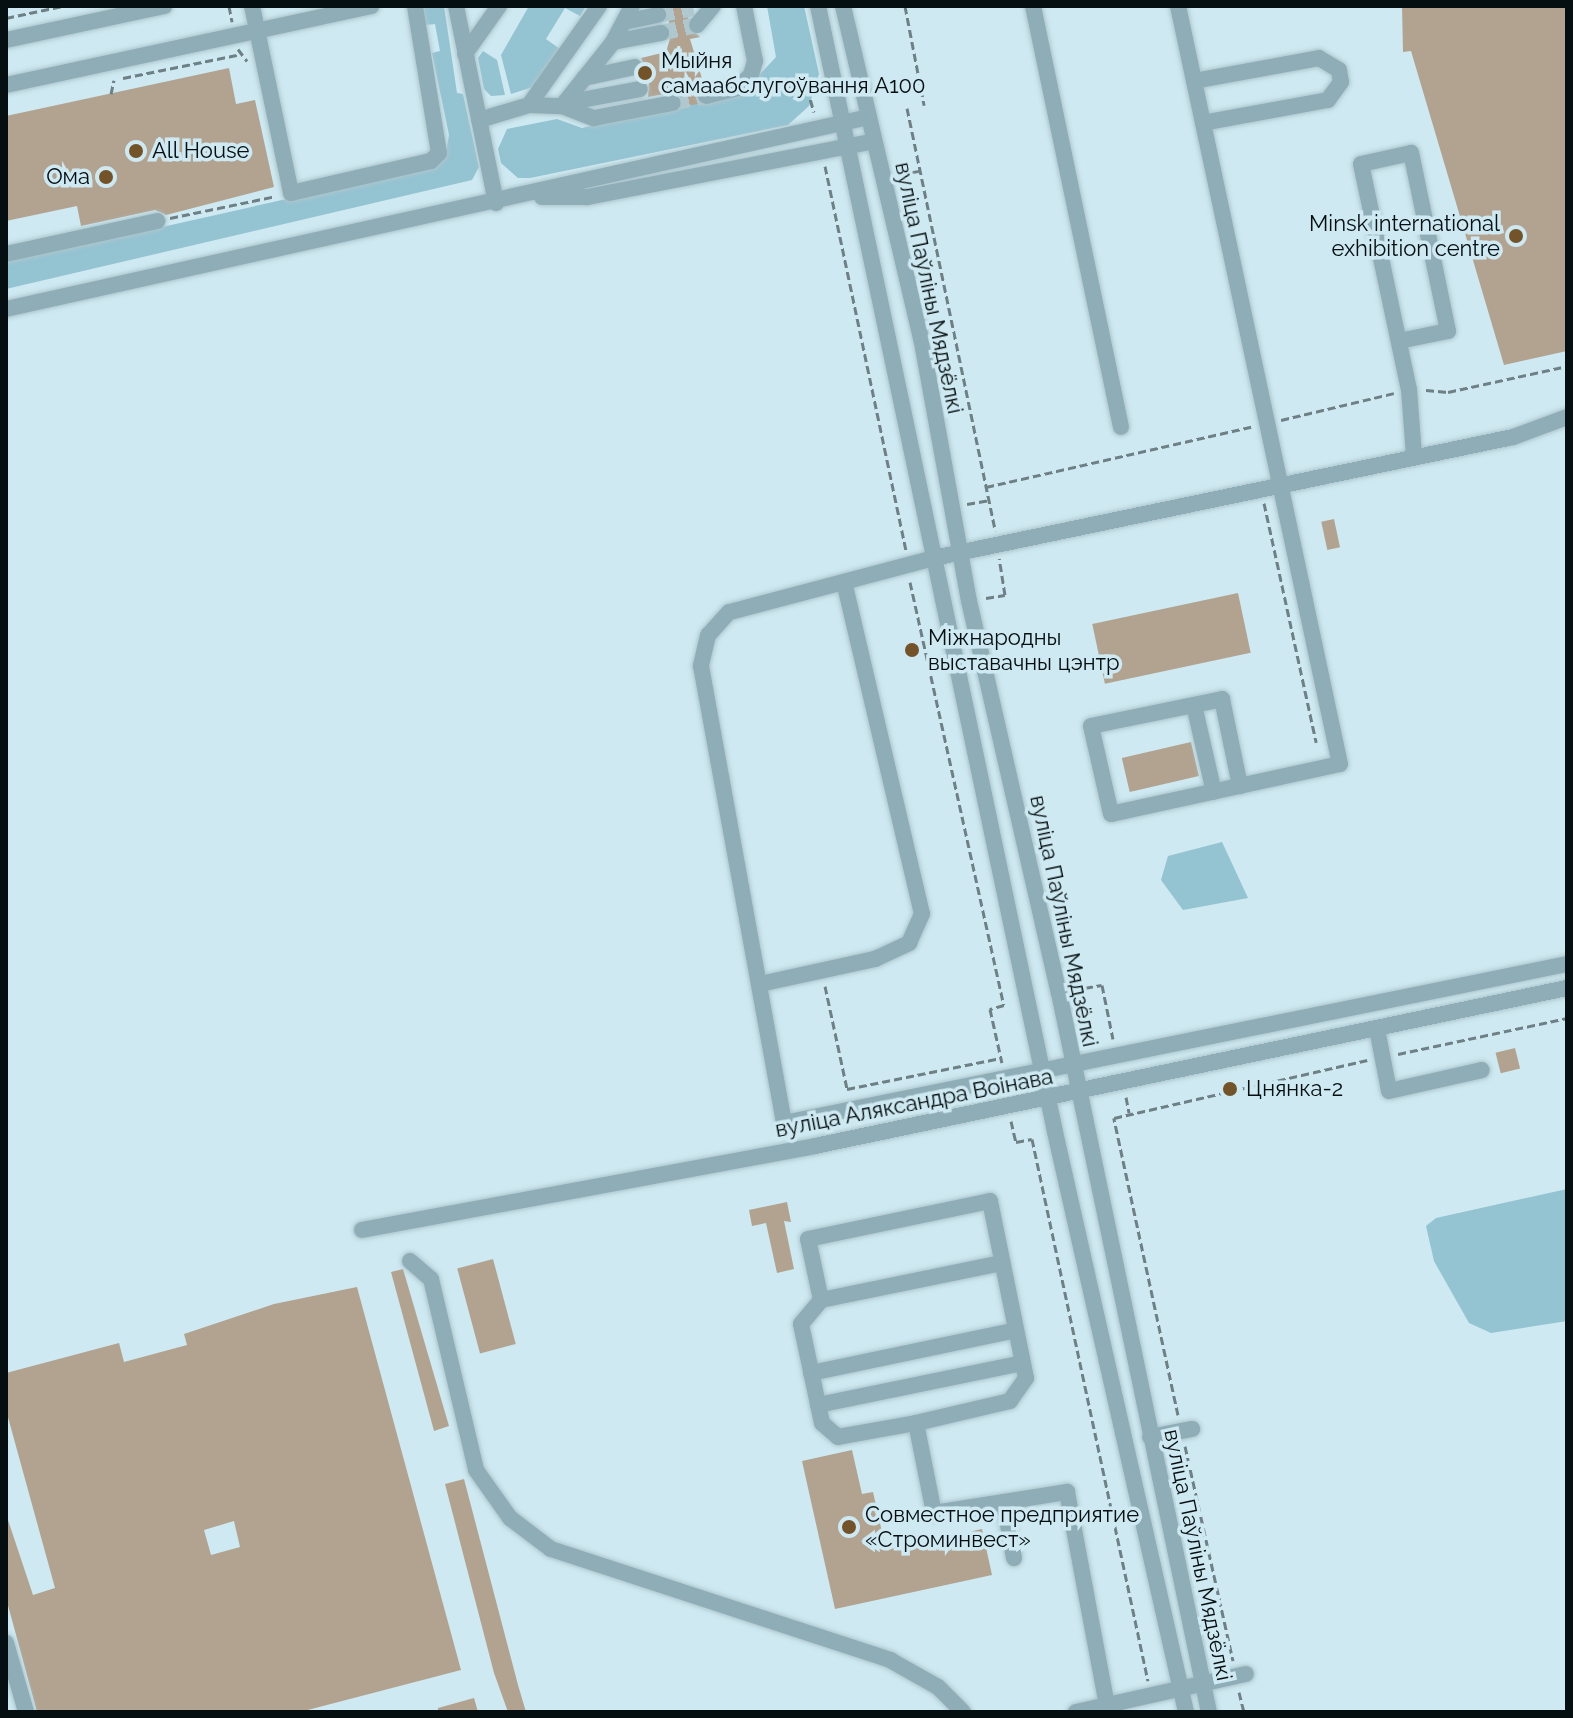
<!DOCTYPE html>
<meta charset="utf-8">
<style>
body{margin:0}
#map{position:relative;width:1573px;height:1718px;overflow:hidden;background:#cee9f1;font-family:Raleway,sans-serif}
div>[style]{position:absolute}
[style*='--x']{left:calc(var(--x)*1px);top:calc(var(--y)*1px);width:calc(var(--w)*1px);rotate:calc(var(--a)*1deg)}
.green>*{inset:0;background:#94c3d2}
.building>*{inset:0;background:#b2a391;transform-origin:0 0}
.minor-tunnel>*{height:16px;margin-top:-8px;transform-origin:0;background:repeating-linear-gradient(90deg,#b0c8cf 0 16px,transparent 0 24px)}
.path>*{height:3px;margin-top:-1.5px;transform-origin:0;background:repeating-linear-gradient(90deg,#6e8086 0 8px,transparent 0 12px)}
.roads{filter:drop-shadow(0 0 2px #aec6cd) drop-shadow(0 0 2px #aec6cd)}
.minor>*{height:16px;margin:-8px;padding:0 8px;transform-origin:8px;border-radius:8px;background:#8fadb7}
.dots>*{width:22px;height:22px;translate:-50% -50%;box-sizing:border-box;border:4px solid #cee9f1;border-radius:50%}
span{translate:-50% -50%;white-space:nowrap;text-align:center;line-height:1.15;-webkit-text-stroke:7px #cee9f1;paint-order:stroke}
.poi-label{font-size:22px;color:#050e11}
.left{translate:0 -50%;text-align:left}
.right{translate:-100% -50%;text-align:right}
.street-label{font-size:22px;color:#050e11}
.frame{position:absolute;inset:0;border:8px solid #050e11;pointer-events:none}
</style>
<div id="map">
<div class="green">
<div style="clip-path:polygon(423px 6px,444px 6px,457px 93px,463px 94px,479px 167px,472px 180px,6px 289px,6px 262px,425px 168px,446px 153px,449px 135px,432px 53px,440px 51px,435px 24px,426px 25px)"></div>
<div style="clip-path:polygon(529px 6px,586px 6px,580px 16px,565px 8px,546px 39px,560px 49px,536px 86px,511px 94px,501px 55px)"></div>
<div style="clip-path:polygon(767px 6px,804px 6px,819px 74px,809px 106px,788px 125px,530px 178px,518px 178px,501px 163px,498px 149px,507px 129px,557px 119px,582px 128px,744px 91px,776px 57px)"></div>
<div style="clip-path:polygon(483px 51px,497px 60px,505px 95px,491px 96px,484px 89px,478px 58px)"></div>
<div style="clip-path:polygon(1222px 842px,1248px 898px,1183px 910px,1161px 880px,1168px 856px)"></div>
<div style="clip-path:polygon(1567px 1189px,1567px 1321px,1491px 1333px,1469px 1323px,1434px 1261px,1426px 1226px,1436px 1218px)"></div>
</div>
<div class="building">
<div style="clip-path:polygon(664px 6px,693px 6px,686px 24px,700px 37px,690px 39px,704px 85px,695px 94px,698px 104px,683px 106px,676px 92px,648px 97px,649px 82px,638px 78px,646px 70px,641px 58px,666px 52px,672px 32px)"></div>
<div style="clip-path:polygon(1402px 6px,1567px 6px,1567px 351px,1504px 365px,1411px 51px,1403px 52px)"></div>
<div style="clip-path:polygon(229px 68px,236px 104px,255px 100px,274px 187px,166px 215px,155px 210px,81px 226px,77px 206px,6px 221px,6px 116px)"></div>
<div style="left:1334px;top:519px;width:29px;height:13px;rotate:78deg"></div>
<div style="left:1238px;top:593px;width:61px;height:149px;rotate:78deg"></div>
<div style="left:1191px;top:742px;width:35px;height:71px;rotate:77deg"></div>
<div style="left:1515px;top:1048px;width:21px;height:20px;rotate:76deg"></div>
<div style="clip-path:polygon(787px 1202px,791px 1222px,784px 1221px,794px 1269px,777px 1273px,766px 1223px,752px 1226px,749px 1210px)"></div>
<div style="left:493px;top:1259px;width:88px;height:37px;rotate:75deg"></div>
<div style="clip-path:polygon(403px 1269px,449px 1426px,434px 1431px,391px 1272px)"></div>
<div style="clip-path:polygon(evenodd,357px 1287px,461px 1670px,300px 1712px,37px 1712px,6px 1598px,6px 1514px,33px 1595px,55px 1588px,6px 1410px,6px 1373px,119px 1343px,124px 1362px,187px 1345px,184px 1334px,274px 1304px,357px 1287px,234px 1521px,240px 1547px,211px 1555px,204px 1530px,234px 1521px)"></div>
<div style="clip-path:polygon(852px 1450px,862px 1494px,873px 1492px,886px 1550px,982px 1529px,992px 1575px,835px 1609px,802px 1461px)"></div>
<div style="clip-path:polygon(464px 1479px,518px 1685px,526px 1712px,508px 1712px,494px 1673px,445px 1484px)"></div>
<div style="clip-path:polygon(474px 1698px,478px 1712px,438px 1712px,438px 1708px)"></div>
</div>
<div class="minor-tunnel">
<div style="--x:658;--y:15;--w:36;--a:-11"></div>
<div style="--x:661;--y:33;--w:37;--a:-13"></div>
<div style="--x:673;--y:103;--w:34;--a:-12"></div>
</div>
<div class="path">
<div style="--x:229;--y:6;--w:16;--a:79"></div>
<div style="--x:905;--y:6;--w:101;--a:79.1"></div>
<div style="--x:6;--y:18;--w:58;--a:-11.9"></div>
<div style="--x:238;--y:49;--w:15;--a:53"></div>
<div style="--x:123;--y:78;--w:121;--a:-11.4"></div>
<div style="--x:760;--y:88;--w:47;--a:0"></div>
<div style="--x:807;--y:88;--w:25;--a:74"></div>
<div style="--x:111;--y:94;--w:14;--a:-78"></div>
<div style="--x:907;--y:108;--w:432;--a:78.2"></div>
<div style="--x:825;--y:166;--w:392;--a:78.1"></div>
<div style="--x:900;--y:174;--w:20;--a:-9"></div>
<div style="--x:170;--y:218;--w:108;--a:-11.7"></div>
<div style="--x:1426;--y:390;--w:22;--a:5"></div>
<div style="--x:1448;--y:392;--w:122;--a:-12.3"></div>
<div style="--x:1281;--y:420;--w:116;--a:-13.4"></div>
<div style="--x:986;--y:487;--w:272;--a:-12.8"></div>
<div style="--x:1264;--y:503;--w:245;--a:77.7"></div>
<div style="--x:967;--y:504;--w:22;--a:-10"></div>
<div style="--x:910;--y:582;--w:433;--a:77.5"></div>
<div style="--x:1004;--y:1005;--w:15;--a:164"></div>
<div style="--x:990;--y:1009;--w:55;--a:77.5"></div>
<div style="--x:986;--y:598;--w:19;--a:-9"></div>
<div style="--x:1005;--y:595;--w:37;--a:-99"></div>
<div style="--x:825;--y:986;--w:105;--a:77.9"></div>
<div style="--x:847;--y:1089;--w:157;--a:-11.4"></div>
<div style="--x:1073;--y:990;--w:29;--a:-10"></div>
<div style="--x:1102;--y:985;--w:55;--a:78.5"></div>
<div style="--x:1398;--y:1054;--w:173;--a:-12"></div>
<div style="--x:1126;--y:1097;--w:16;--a:79"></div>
<div style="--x:1011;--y:1121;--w:22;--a:77"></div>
<div style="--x:1016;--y:1142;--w:16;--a:-11"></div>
<div style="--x:1032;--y:1139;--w:554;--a:77.92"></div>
<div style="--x:1178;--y:1415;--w:304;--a:-102.2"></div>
<div style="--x:1114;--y:1118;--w:260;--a:-12.9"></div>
<div style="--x:1185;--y:1446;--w:220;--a:77.4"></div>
<div style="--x:1239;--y:1692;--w:21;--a:76"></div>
</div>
<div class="roads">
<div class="minor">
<div style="--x:252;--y:6;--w:191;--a:78.2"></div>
<div style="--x:291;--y:193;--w:144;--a:-12.9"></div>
<div style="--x:431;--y:161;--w:11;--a:-45"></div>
<div style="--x:439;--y:153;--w:149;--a:-99.3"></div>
<div style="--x:456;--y:6;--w:201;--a:78.5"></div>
<div style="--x:818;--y:6;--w:1151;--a:78.11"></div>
<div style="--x:1055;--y:1132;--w:595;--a:77.27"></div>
<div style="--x:843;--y:6;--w:351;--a:76.8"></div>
<div style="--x:923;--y:348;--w:257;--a:79.7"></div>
<div style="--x:969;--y:601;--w:402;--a:77.1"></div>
<div style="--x:1059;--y:993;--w:734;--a:78.22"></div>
<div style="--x:1033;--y:6;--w:430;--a:78.2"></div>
<div style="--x:1178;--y:6;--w:775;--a:77.94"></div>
<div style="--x:1340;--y:764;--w:234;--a:167.7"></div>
<div style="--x:1111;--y:814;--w:90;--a:-102.8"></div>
<div style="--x:1091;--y:726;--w:134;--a:-11.6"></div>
<div style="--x:1222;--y:699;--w:89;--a:78.3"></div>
<div style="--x:624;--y:22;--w:35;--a:-12"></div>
<div style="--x:697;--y:25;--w:25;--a:-50"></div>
<div style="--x:6;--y:40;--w:162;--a:-12.1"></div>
<div style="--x:613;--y:42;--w:41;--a:-62.2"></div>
<div style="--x:465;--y:54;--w:59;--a:-54.7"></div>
<div style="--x:584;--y:78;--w:52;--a:-12.2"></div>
<div style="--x:1194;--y:81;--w:127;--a:-10.4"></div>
<div style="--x:1319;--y:58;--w:23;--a:31"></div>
<div style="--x:1339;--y:70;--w:12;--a:81"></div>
<div style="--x:1341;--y:82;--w:22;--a:126"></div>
<div style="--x:1328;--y:100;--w:127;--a:169.6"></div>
<div style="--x:6;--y:85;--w:374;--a:-12.2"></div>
<div style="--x:706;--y:96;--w:33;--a:-14"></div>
<div style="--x:738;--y:88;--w:18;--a:-45"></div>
<div style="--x:751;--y:75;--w:15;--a:-74"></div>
<div style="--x:755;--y:61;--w:56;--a:-101.3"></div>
<div style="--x:565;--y:103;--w:76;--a:-10.6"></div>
<div style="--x:529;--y:105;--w:121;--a:-54.7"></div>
<div style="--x:562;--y:106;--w:82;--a:-51.4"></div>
<div style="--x:613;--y:42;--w:49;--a:-10.6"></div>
<div style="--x:479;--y:120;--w:52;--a:-16.7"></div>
<div style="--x:529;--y:105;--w:33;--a:2"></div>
<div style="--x:562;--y:106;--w:34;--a:21"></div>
<div style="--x:594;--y:118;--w:80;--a:-10.8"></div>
<div style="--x:542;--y:197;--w:45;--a:0"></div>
<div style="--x:587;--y:197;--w:292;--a:-11"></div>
<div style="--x:6;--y:254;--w:155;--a:-12.3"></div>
<div style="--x:6;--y:309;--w:884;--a:-12.54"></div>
<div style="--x:1399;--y:341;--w:50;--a:-11.5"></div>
<div style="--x:1448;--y:331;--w:182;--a:-101.7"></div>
<div style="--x:1411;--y:153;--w:51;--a:167.6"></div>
<div style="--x:1361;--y:164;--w:230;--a:78"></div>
<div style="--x:1409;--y:389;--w:67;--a:85.7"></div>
<div style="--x:1567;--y:417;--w:58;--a:159.7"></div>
<div style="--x:1513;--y:437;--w:592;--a:168.2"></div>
<div style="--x:934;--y:558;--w:212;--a:165.2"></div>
<div style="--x:729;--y:612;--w:31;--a:132"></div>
<div style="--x:708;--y:635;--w:32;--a:103"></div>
<div style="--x:701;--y:666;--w:464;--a:79.7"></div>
<div style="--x:784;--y:1123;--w:799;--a:-11.48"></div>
<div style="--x:1194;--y:705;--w:89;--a:77.1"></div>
<div style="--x:760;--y:984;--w:118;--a:-12.3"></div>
<div style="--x:875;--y:959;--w:38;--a:-25"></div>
<div style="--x:909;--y:943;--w:32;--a:-66"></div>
<div style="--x:922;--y:914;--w:341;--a:-103.2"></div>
<div style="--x:1377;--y:1029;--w:63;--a:79"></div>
<div style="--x:1389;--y:1091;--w:95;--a:-12.7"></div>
<div style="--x:362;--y:1230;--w:461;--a:-10.5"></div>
<div style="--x:815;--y:1146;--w:768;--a:-11.87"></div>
<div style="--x:410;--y:1261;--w:28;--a:41"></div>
<div style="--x:431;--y:1279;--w:196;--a:76.7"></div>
<div style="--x:476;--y:1470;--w:59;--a:54.7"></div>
<div style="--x:510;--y:1518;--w:51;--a:37.1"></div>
<div style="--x:551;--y:1549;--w:357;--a:18.1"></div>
<div style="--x:890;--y:1660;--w:55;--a:29.4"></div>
<div style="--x:938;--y:1687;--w:35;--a:45"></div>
<div style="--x:821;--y:1300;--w:185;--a:-11.6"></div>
<div style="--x:811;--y:1373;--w:209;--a:-11.8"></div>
<div style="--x:818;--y:1405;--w:209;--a:-11.6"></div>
<div style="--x:916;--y:1423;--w:79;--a:169.8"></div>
<div style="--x:838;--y:1437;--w:21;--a:-139"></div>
<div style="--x:822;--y:1423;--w:101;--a:-102"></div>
<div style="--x:801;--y:1324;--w:31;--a:-50"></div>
<div style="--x:821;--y:1300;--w:62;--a:-102"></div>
<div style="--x:808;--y:1239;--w:186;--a:-11.8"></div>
<div style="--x:990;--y:1201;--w:181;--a:78.5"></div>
<div style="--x:1026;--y:1378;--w:28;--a:125"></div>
<div style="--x:1010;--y:1401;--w:97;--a:166.8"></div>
<div style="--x:916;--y:1423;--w:92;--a:78.7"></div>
<div style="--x:934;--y:1513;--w:135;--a:-9"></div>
<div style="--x:1067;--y:1492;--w:224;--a:79.4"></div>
<div style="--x:1150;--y:1437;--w:43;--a:-10.8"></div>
<div style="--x:1004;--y:1502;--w:57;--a:79.9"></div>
<div style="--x:6;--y:1643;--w:72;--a:73.8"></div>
<div style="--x:1076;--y:1712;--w:174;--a:-12.6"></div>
</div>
</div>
<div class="dots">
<div style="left:645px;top:73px;background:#735329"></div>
<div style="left:136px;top:151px;background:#735329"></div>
<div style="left:106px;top:177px;background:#735329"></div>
<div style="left:1516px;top:236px;background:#735329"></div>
<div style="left:912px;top:650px;background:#735329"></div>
<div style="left:1230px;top:1089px;background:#735329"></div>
<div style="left:849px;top:1527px;background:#735329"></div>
</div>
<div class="poi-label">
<span class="left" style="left:661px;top:73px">Мыйня<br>самаабслугоўвання A100</span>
<span class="left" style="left:152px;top:151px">All House</span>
<span class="right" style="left:90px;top:177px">Ома</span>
<span class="right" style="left:1500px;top:236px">Minsk international<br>exhibition centre</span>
<span class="left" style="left:928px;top:650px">Міжнародны<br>выставачны цэнтр</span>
<span class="left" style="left:1246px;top:1089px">Цнянка-2</span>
<span class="left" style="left:865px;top:1527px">Совместное предприятие<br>«Строминвест»</span>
</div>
<div class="street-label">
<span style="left:929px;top:288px;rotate:78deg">вуліца Паўліны Мядзёлкі</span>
<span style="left:1064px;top:921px;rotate:78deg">вуліца Паўліны Мядзёлкі</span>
<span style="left:914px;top:1103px;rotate:-11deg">вуліца Аляксандра Воінава</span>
<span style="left:1198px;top:1555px;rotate:78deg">вуліца Паўліны Мядзёлкі</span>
</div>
<div class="frame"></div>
</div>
